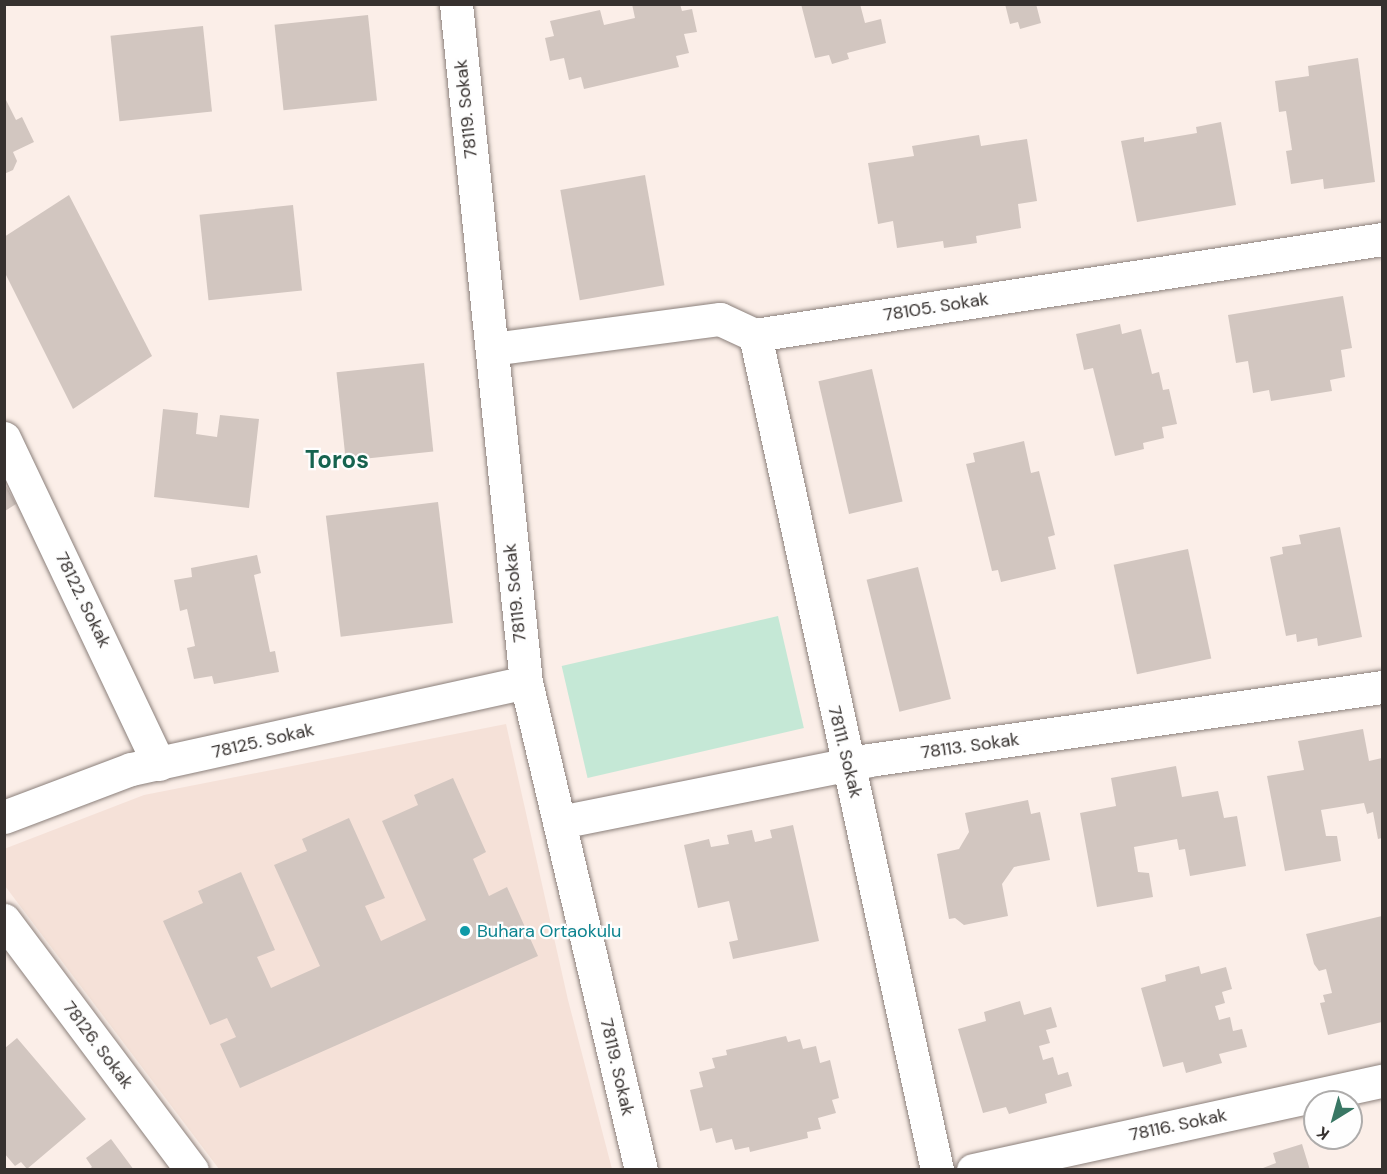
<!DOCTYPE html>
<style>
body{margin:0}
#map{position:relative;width:1387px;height:1174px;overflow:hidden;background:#fbeee8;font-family:"DM Sans",sans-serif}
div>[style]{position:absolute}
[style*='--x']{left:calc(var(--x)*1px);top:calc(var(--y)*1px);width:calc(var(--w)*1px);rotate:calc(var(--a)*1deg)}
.built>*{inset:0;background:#f5e1d8}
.green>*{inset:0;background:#c5e8d6;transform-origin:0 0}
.building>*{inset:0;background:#d2c6c0;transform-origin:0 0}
.roads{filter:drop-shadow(0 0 2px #8b807b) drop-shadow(0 0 2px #8b807b)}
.street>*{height:33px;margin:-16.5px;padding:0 16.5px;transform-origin:16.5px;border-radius:16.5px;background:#fff}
.dots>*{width:16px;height:16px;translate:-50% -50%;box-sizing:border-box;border:3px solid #fefefe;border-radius:50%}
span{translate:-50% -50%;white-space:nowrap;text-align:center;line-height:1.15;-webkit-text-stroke:4.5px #fefefe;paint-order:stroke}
.street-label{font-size:18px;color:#36312f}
.culture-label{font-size:18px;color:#0d838f}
.left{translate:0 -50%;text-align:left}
.district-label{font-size:24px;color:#16634f;font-weight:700}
.frame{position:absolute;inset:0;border:6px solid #36312f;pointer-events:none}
.north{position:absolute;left:1303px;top:1090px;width:60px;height:60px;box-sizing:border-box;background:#fefefe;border:2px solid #aeacab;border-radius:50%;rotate:217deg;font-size:16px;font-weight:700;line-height:24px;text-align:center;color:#36312f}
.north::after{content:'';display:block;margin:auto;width:21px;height:27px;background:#397764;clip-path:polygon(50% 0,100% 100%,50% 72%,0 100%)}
</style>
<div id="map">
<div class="built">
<div style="clip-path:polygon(506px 724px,568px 1000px,612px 1169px,219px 1169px,5px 886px,4px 849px,144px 795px)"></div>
</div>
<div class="green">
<div style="left:778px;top:616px;width:115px;height:222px;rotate:77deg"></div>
</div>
<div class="building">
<div style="clip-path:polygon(632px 4px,680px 4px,682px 11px,692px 9px,697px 32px,684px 34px,689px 53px,676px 56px,679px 67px,584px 89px,581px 77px,569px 80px,564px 58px,550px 61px,545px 38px,554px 36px,550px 21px,600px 10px,604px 25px,635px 18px)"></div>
<div style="clip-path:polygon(801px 4px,860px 4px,865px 23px,881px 19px,886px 43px,847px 53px,849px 59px,832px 64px,829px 55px,815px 58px)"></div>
<div style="clip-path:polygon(1005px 4px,1036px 4px,1041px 23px,1020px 29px,1018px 22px,1010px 24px)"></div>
<div style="left:368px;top:15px;width:86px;height:94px;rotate:84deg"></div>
<div style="left:203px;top:26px;width:86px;height:93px;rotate:84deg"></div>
<div style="clip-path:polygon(1358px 58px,1375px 182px,1324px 189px,1323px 179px,1291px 184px,1286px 151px,1292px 150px,1286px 111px,1279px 112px,1275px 81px,1309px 76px,1308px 66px)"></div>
<div style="clip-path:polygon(4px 96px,16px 120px,22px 117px,34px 142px,13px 152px,17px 161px,13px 170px,4px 174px)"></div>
<div style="clip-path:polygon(1221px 122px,1236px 205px,1137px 222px,1121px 141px,1144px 137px,1144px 142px,1197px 133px,1196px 127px)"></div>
<div style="clip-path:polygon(979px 135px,981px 146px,1027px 139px,1037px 201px,1018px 204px,1021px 228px,976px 236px,977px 243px,944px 248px,943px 241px,897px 248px,893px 221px,878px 224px,868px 163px,914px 156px,912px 146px)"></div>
<div style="left:645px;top:175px;width:112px;height:86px;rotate:80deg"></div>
<div style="clip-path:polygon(69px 195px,152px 356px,73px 409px,4px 271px,4px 237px)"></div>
<div style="left:293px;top:205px;width:86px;height:94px;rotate:84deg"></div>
<div style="clip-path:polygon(1343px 296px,1352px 348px,1341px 350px,1345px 377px,1330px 380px,1332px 391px,1271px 401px,1269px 390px,1253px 393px,1248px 361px,1236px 363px,1228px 315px)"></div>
<div style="clip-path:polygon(1120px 324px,1122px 334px,1141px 329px,1152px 374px,1159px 372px,1163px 390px,1169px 389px,1177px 424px,1162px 427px,1164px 438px,1143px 443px,1144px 449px,1115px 456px,1093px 368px,1084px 370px,1076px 334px)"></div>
<div style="left:424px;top:363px;width:89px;height:88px;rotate:84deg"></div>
<div style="left:872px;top:369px;width:136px;height:55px;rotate:77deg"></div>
<div style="clip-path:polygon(163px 409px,198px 413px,196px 434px,217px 437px,220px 415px,259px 419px,249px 508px,154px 497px)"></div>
<div style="clip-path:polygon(1024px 441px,1031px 473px,1039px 471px,1055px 535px,1048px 537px,1056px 569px,1001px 582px,998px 570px,992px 571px,966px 464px,975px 462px,973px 453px)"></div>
<div style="clip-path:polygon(5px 484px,16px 504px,5px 511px)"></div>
<div style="left:438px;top:502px;width:122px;height:113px;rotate:83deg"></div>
<div style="clip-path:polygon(1340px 527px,1362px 637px,1318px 646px,1317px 638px,1297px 642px,1296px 634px,1286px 636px,1270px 557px,1283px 554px,1282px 547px,1301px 544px,1299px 535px)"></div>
<div style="left:1188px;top:549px;width:112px;height:76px;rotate:78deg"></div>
<div style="clip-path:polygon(257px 555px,261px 573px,254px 575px,270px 652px,275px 651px,279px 672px,214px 684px,212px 676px,194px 679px,187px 648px,195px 646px,187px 609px,180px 611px,174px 580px,192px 577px,191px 568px)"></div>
<div style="left:918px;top:567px;width:136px;height:53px;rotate:76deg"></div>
<div style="clip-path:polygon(1363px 729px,1369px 761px,1382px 758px,1382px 838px,1378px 839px,1373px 812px,1367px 814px,1364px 803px,1321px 810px,1326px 836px,1337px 836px,1341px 861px,1285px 871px,1267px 776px,1304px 770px,1298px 741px)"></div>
<div style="clip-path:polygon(1176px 766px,1182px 797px,1218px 791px,1224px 818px,1237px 816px,1246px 866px,1190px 876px,1185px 849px,1179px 850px,1177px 839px,1134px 847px,1138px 872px,1149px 873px,1153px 897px,1097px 907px,1080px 813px,1116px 806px,1111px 778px)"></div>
<div style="clip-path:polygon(453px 778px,486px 852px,473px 859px,489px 896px,507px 887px,538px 956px,240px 1088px,220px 1044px,236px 1037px,227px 1018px,210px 1025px,163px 921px,203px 903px,198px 891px,241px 872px,275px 950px,257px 957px,271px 988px,320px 966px,274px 865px,307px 851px,302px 839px,349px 818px,385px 898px,365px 906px,381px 941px,426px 920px,382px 821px,418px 805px,414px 795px)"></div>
<div style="clip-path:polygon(1028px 800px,1031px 814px,1040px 812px,1050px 860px,1014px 867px,1002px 884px,1008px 916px,964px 925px,955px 918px,949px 919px,937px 854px,959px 849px,969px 832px,965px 813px)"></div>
<div style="clip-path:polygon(793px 825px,819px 941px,733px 959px,729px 942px,738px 940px,729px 901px,698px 908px,684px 845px,709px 839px,711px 847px,729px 844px,727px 835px,752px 830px,755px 842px,772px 838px,770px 830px)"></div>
<div style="clip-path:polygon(1382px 916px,1382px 1022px,1328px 1035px,1320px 1003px,1325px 1002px,1323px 995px,1332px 993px,1326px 969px,1319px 971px,1314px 964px,1306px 934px)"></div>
<div style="clip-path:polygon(1199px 966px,1201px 974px,1226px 967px,1232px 989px,1222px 992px,1225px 1003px,1215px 1006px,1219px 1020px,1230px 1017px,1233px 1031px,1242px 1029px,1247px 1047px,1219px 1054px,1222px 1063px,1186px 1073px,1183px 1062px,1163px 1067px,1141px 988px,1166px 981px,1165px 975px)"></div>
<div style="clip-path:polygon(1020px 1001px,1024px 1015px,1051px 1007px,1057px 1027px,1046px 1030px,1050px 1043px,1039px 1046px,1043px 1060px,1053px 1057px,1058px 1075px,1068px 1072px,1072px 1086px,1045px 1094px,1047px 1103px,1009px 1114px,1006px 1107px,983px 1113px,958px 1029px,986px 1021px,984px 1012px)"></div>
<div style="clip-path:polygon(786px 1036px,788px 1042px,800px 1039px,803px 1049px,816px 1046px,820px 1063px,830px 1060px,839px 1098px,832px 1100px,836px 1113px,818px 1118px,821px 1129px,807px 1132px,808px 1138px,750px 1152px,749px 1147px,735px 1150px,732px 1139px,716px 1143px,712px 1128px,700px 1131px,690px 1090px,703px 1087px,699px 1072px,715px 1068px,712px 1058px,727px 1055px,726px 1050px)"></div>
<div style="clip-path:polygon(17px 1038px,86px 1119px,27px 1169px,21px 1162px,15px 1166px,4px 1153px,5px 1048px)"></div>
<div style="clip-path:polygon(111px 1139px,134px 1170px,88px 1170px,92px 1167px,86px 1158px)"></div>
<div style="clip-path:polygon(1302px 1144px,1310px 1170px,1258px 1170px,1276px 1163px,1273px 1153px)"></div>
</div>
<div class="roads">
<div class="street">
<div style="--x:456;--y:4;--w:682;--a:84.11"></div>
<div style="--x:526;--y:682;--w:501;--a:76.74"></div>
<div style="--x:755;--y:335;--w:855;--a:77.7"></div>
<div style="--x:492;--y:349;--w:230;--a:-7.5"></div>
<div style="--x:720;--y:319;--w:38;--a:25"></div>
<div style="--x:755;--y:335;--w:634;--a:-8.7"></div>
<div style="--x:4;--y:438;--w:361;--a:64.6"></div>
<div style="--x:4;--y:817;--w:136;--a:-20.7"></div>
<div style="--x:131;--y:769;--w:404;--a:-12.4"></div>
<div style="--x:560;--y:822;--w:315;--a:-11.3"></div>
<div style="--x:869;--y:760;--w:518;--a:-8.1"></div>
<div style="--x:4;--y:920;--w:313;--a:53.1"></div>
<div style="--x:973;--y:1170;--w:419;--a:-12.3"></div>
</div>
</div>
<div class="dots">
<div style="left:465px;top:931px;background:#0f9aa8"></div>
</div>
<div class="street-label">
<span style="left:466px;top:109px;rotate:-96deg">78119. Sokak</span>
<span style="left:936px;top:307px;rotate:-9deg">78105. Sokak</span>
<span style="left:515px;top:593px;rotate:-96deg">78119. Sokak</span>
<span style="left:83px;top:600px;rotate:64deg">78122. Sokak</span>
<span style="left:263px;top:741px;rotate:-13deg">78125. Sokak</span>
<span style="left:970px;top:746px;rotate:-8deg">78113. Sokak</span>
<span style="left:845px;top:752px;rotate:76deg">78111. Sokak</span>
<span style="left:98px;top:1045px;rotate:53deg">78126. Sokak</span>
<span style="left:617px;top:1067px;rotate:77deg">78119. Sokak</span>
<span style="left:1178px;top:1125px;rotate:-12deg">78116. Sokak</span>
</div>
<div class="culture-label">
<span class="left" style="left:477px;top:931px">Buhara Ortaokulu</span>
</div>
<div class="district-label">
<span style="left:337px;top:460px">Toros</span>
</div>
<div class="frame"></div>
<div class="north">K</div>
</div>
